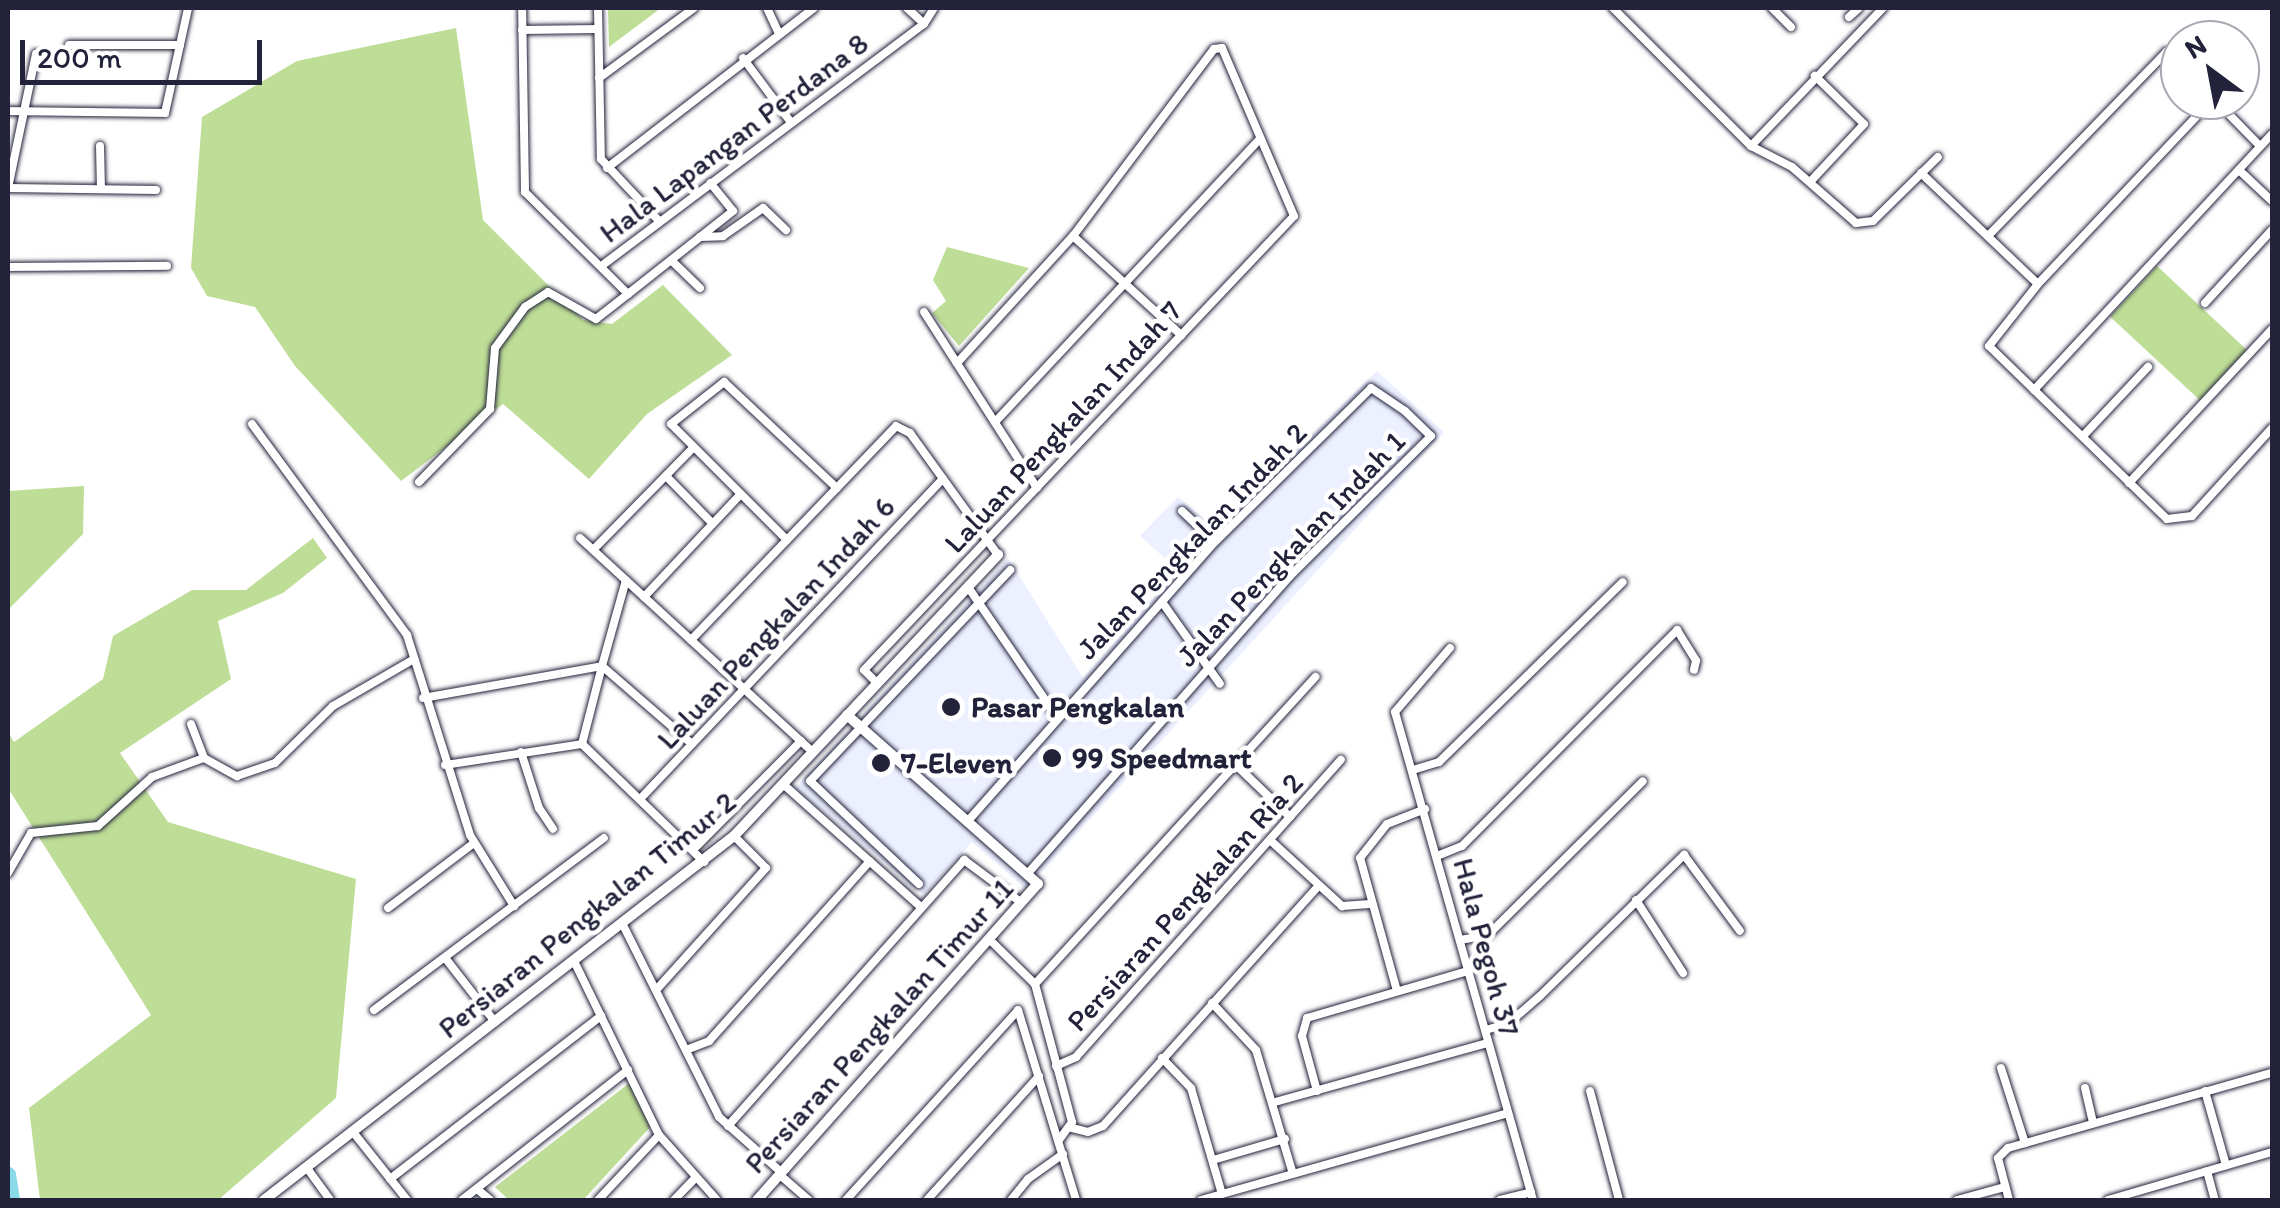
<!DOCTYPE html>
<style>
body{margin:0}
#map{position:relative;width:2280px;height:1208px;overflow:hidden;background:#fff;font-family:Itim,sans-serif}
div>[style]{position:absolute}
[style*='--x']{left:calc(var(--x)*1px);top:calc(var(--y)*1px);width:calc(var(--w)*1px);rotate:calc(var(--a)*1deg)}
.built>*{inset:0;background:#ecf0ff}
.green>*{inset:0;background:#bedd96;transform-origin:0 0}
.river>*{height:15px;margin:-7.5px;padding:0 7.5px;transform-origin:7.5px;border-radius:7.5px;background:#8ad9e8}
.roads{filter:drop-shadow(0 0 2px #22223b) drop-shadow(0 0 2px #22223b)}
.street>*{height:8px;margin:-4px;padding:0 4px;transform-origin:4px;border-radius:4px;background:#fff}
.secondary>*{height:10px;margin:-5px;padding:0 5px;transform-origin:5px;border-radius:5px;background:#fff}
.dots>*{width:28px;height:28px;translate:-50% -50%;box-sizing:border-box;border:5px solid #fff;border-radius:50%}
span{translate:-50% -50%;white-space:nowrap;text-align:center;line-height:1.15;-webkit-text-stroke:9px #fff;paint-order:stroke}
.street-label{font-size:30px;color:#22223b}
.poi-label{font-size:30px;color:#22223b;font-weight:700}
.left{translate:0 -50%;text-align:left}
.frame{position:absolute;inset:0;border:10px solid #22223b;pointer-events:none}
.north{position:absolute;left:2160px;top:20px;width:100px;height:100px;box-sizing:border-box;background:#fff;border:2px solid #a7a7b1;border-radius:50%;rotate:328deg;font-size:28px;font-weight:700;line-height:40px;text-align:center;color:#22223b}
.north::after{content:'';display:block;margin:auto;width:35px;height:45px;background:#22223b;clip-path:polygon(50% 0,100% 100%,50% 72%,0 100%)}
.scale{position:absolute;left:20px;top:40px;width:242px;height:45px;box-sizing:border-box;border:5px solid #22223b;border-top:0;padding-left:12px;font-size:30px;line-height:35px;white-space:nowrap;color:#22223b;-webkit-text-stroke:8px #fff;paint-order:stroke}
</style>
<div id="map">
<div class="built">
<div style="clip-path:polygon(1377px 371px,1444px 432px,1026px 889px,972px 842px,924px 895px,795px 788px,1008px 558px,1083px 678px,1178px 570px,1140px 536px,1178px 497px,1215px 528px)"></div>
</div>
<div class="green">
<div style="clip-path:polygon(608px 8px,661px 8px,609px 47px)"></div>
<div style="clip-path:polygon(456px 28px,483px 220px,583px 320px,612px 324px,663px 285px,732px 355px,647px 414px,589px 479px,503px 404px,401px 481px,295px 366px,255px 307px,207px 296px,191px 268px,202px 117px,297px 61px)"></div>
<div style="clip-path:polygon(947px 247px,1029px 268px,959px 346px,932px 313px,946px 301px,933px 280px)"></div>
<div style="left:2157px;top:266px;width:123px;height:69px;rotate:43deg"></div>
<div style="clip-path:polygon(84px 486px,83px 534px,8px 610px,8px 491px)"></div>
<div style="clip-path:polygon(313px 538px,327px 558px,283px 593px,218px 621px,231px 679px,120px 753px,168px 822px,356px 879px,336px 1098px,218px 1200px,40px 1200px,29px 1108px,151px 1015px,8px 788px,8px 732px,14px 742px,103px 679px,113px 636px,192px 590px,246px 590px)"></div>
<div style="clip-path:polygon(632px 1081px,653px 1124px,583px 1200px,509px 1200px,495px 1187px)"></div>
</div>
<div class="river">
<div style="--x:8;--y:1174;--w:26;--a:81"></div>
</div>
<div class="roads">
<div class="street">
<div style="--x:598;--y:8;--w:151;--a:88.9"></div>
<div style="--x:601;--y:159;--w:86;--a:46.9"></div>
<div style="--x:767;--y:8;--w:26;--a:65"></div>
<div style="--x:907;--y:8;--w:23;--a:43"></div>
<div style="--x:1613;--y:8;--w:195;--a:45"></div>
<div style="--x:1751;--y:146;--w:46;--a:27.1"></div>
<div style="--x:1792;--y:167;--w:85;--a:41.2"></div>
<div style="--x:1856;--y:223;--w:17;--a:-7"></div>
<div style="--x:1873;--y:221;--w:91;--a:-44.6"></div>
<div style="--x:1772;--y:8;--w:27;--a:45"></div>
<div style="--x:1849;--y:17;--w:13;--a:-42"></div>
<div style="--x:522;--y:30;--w:76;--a:-0.8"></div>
<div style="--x:69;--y:45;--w:111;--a:0"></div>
<div style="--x:743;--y:58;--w:79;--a:53.3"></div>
<div style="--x:599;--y:78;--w:118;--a:-36.4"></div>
<div style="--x:2212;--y:100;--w:253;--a:133.4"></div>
<div style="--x:2038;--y:284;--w:79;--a:128.3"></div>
<div style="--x:1989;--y:346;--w:248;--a:44.2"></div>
<div style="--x:2167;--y:519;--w:25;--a:-7"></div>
<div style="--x:2192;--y:516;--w:119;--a:-47.7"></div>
<div style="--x:2215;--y:100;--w:64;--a:45.6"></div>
<div style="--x:8;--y:111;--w:157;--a:0.7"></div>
<div style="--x:165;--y:113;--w:107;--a:-77.6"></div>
<div style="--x:100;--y:146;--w:43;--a:88.7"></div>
<div style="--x:1751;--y:146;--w:191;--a:-46.3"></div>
<div style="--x:607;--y:168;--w:262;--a:-37.7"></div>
<div style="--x:2239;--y:170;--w:45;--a:43.2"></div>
<div style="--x:1921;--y:173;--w:161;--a:43.5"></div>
<div style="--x:1810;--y:182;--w:79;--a:-47"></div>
<div style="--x:1864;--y:124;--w:69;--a:-135.6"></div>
<div style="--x:8;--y:188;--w:148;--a:0.8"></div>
<div style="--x:8;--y:188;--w:137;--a:-78.2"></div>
<div style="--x:1073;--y:236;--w:147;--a:42.5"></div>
<div style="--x:1988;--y:236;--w:256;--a:-45.9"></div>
<div style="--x:2166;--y:52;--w:20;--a:45"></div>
<div style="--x:700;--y:237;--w:23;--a:-2"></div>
<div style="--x:723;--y:236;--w:49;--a:-35"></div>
<div style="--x:763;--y:208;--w:32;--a:44"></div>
<div style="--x:672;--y:261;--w:39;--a:44"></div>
<div style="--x:604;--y:264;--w:400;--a:-36.9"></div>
<div style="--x:924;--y:24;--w:19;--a:-58"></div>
<div style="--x:8;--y:267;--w:159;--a:-0.4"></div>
<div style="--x:628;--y:294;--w:134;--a:-38.3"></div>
<div style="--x:733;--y:211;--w:36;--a:-129"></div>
<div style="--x:2205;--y:303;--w:99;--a:-47.5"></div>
<div style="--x:924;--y:312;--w:209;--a:57.3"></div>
<div style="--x:2034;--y:390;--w:350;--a:-47.1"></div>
<div style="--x:995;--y:422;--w:388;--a:-46.9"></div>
<div style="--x:252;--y:424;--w:262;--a:53.7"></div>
<div style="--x:407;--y:635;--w:210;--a:72.5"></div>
<div style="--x:470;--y:835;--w:84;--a:58.2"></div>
<div style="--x:2083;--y:436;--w:95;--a:-46.7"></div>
<div style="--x:666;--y:476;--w:66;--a:45.6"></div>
<div style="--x:419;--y:482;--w:102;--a:-45.8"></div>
<div style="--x:490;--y:409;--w:61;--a:-85.3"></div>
<div style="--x:495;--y:348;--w:51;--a:-53.8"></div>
<div style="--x:525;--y:307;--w:27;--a:-33"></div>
<div style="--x:548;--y:292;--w:55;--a:29.4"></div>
<div style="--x:596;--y:319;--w:41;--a:-38"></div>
<div style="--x:628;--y:294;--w:145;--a:-135.3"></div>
<div style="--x:525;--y:192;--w:184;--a:-90.9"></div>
<div style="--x:2129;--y:483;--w:210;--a:-47.1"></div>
<div style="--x:1182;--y:511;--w:45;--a:43.2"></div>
<div style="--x:580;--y:538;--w:316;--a:42.6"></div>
<div style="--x:787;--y:540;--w:164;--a:-135"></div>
<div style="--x:671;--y:424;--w:68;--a:-38.4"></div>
<div style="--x:724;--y:382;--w:155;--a:43.2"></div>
<div style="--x:593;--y:550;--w:140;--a:-45.6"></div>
<div style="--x:968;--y:587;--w:158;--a:55.6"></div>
<div style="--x:644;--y:597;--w:139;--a:-46.8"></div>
<div style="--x:1162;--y:602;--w:100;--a:54.7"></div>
<div style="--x:691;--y:640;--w:296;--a:-46.2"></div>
<div style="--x:896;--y:426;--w:16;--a:27"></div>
<div style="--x:910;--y:433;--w:150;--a:54.2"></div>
<div style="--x:1450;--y:648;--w:84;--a:130.7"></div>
<div style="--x:1395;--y:712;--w:507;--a:74.21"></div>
<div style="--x:877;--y:683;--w:18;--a:-135"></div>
<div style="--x:864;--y:670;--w:625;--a:-46.56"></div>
<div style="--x:1294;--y:216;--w:183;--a:-113.2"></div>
<div style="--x:1222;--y:48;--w:8;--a:173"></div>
<div style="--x:1214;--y:49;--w:234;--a:127"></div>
<div style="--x:1073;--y:236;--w:172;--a:132.4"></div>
<div style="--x:423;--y:698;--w:182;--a:-10.1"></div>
<div style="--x:602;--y:666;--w:89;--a:-74.4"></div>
<div style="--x:191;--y:724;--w:36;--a:69"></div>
<div style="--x:582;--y:744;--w:81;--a:-75.6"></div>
<div style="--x:602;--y:666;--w:119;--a:40.9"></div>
<div style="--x:582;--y:744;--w:170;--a:44"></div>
<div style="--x:521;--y:752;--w:59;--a:72.2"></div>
<div style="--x:539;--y:808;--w:25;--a:56"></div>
<div style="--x:445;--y:765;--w:139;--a:-8.7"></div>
<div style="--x:1236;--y:765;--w:75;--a:43.9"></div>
<div style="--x:1416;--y:769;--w:24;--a:-17"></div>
<div style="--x:1439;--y:762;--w:257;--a:-44.4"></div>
<div style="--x:784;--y:785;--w:183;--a:41.7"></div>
<div style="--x:642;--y:797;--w:438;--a:-46.6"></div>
<div style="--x:967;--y:822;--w:374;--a:-48.5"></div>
<div style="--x:1215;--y:542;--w:219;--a:-44.6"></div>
<div style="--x:1371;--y:388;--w:41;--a:34.1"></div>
<div style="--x:1405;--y:411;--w:36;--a:44"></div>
<div style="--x:1431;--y:436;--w:200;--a:135.2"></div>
<div style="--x:1289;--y:577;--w:396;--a:131.4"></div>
<div style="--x:1270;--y:840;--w:98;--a:42.5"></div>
<div style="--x:1342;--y:906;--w:28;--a:-4"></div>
<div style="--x:694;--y:849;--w:152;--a:-45.3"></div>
<div style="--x:1437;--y:856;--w:27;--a:-22"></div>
<div style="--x:1462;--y:846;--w:305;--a:-45.1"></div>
<div style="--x:1677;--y:630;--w:36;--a:58"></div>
<div style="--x:1696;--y:661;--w:9;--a:103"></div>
<div style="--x:8;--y:873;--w:46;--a:-60.1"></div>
<div style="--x:31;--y:833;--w:67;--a:-6"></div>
<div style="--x:98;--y:826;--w:73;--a:-42.2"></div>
<div style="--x:152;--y:777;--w:55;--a:-20.1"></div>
<div style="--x:204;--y:758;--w:38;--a:29"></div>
<div style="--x:237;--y:776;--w:40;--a:-18.9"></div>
<div style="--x:275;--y:763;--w:81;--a:-44.5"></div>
<div style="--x:333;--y:706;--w:94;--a:-30.1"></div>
<div style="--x:919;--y:884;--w:150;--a:-136.6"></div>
<div style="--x:810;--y:781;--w:291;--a:-46.5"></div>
<div style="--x:1636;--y:900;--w:87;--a:57.2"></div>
<div style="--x:388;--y:908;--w:108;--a:-37.1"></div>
<div style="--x:622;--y:923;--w:217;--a:63.4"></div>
<div style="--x:719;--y:1117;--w:84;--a:41.6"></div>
<div style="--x:990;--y:940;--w:63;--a:44.4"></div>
<div style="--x:1035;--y:984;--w:143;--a:75"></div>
<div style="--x:1072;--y:1122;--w:22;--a:126"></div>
<div style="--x:1460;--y:940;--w:28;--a:-10"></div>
<div style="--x:1488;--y:935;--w:218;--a:-44.8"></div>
<div style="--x:446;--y:959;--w:80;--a:52.1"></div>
<div style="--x:574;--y:961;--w:194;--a:64"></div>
<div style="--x:659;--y:1135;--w:87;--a:48.3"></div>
<div style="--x:1035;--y:984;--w:416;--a:-47.6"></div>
<div style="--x:657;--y:989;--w:163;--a:-48"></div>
<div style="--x:766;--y:868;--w:45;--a:-135"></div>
<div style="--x:1397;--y:991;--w:138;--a:-105.5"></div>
<div style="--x:1360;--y:858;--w:43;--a:-51.5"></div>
<div style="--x:1387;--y:824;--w:41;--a:-21.5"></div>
<div style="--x:1212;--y:1003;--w:64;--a:46.9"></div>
<div style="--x:1256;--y:1050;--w:129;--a:73.4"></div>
<div style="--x:374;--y:1010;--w:287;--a:-36.8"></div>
<div style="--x:1486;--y:1030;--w:24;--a:-17"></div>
<div style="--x:1509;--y:1023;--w:41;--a:-41.1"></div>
<div style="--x:1540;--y:996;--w:202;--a:-44.4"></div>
<div style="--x:1684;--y:855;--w:94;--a:53.6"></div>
<div style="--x:686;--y:1050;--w:25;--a:-21"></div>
<div style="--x:709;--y:1041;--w:241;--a:-48.2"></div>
<div style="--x:1162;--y:1058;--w:42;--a:46"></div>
<div style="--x:1191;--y:1088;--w:110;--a:73.7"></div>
<div style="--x:1056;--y:1066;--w:22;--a:-24"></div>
<div style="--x:1076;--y:1057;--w:398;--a:-48.3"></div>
<div style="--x:2001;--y:1068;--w:79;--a:72.3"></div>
<div style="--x:2085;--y:1088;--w:36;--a:77"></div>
<div style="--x:1317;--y:1091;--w:57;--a:-105.3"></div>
<div style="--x:1302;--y:1036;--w:19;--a:-74"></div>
<div style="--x:1307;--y:1018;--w:168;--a:-16.3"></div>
<div style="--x:1590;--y:1091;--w:113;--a:75.1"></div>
<div style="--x:2205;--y:1091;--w:77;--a:74.2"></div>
<div style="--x:1275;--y:1102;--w:221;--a:-15.5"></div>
<div style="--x:728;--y:1126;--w:356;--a:-48.4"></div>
<div style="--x:964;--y:860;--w:72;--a:36.6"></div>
<div style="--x:1072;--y:1128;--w:16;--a:14"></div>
<div style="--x:1088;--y:1132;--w:16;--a:-22"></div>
<div style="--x:1103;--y:1126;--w:322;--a:-48.1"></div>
<div style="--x:353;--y:1132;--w:87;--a:51.5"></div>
<div style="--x:1213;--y:1160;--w:75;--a:-16.3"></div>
<div style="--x:307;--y:1168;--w:39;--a:54"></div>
<div style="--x:2207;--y:1171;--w:30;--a:75"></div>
<div style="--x:780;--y:1175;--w:38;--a:41"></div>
<div style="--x:390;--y:1179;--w:267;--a:-37.7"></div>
<div style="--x:477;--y:1189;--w:17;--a:40"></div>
<div style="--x:462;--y:1200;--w:211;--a:-38.1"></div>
<div style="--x:598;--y:1200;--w:89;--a:-46.8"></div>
<div style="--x:674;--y:1200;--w:29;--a:-46"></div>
<div style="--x:846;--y:1200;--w:256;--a:-47.8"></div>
<div style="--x:1018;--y:1010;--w:199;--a:73"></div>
<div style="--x:927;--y:1200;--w:167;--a:-47.9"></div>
<div style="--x:1011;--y:1200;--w:27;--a:-51"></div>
<div style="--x:1028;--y:1179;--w:43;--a:-35.5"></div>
<div style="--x:1201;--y:1200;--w:319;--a:-15.8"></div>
<div style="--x:1500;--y:1200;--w:32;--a:-14"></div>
<div style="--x:1957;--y:1200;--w:50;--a:-15.2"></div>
<div style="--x:2009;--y:1200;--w:43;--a:-104.7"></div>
<div style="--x:1998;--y:1158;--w:14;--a:-45"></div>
<div style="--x:2008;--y:1148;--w:274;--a:-15.9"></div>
<div style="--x:2108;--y:1200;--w:171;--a:-16.3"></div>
</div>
<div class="secondary">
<div style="--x:264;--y:1200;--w:594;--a:-37.76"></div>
<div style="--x:734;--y:836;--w:386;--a:-46.8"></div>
<div style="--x:757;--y:1200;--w:423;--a:-48.4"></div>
<div style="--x:1038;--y:884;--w:255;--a:-138.5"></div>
</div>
</div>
<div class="dots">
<div style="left:951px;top:707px;background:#22223b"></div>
<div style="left:1052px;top:758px;background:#22223b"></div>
<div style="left:881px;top:763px;background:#22223b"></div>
</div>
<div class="street-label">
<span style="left:734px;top:138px;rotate:-37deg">Hala Lapangan Perdana 8</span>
<span style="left:1063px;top:427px;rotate:-47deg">Laluan Pengkalan Indah 7</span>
<span style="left:1192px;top:541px;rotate:-46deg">Jalan Pengkalan Indah 2</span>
<span style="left:1291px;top:549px;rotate:-46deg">Jalan Pengkalan Indah 1</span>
<span style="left:776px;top:623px;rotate:-47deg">Laluan Pengkalan Indah 6</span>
<span style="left:1185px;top:902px;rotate:-48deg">Persiaran Pengkalan Ria 2</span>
<span style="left:587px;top:915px;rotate:-39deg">Persiaran Pengkalan Timur 2</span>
<span style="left:1486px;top:947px;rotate:75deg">Hala Pegoh 37</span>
<span style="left:879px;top:1026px;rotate:-48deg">Persiaran Pengkalan Timur 11</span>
</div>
<div class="poi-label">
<span class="left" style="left:971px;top:707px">Pasar Pengkalan</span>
<span class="left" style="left:1072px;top:758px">99 Speedmart</span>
<span class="left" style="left:901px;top:763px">7-Eleven</span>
</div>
<div class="frame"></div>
<div class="north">N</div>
<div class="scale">200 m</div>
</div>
